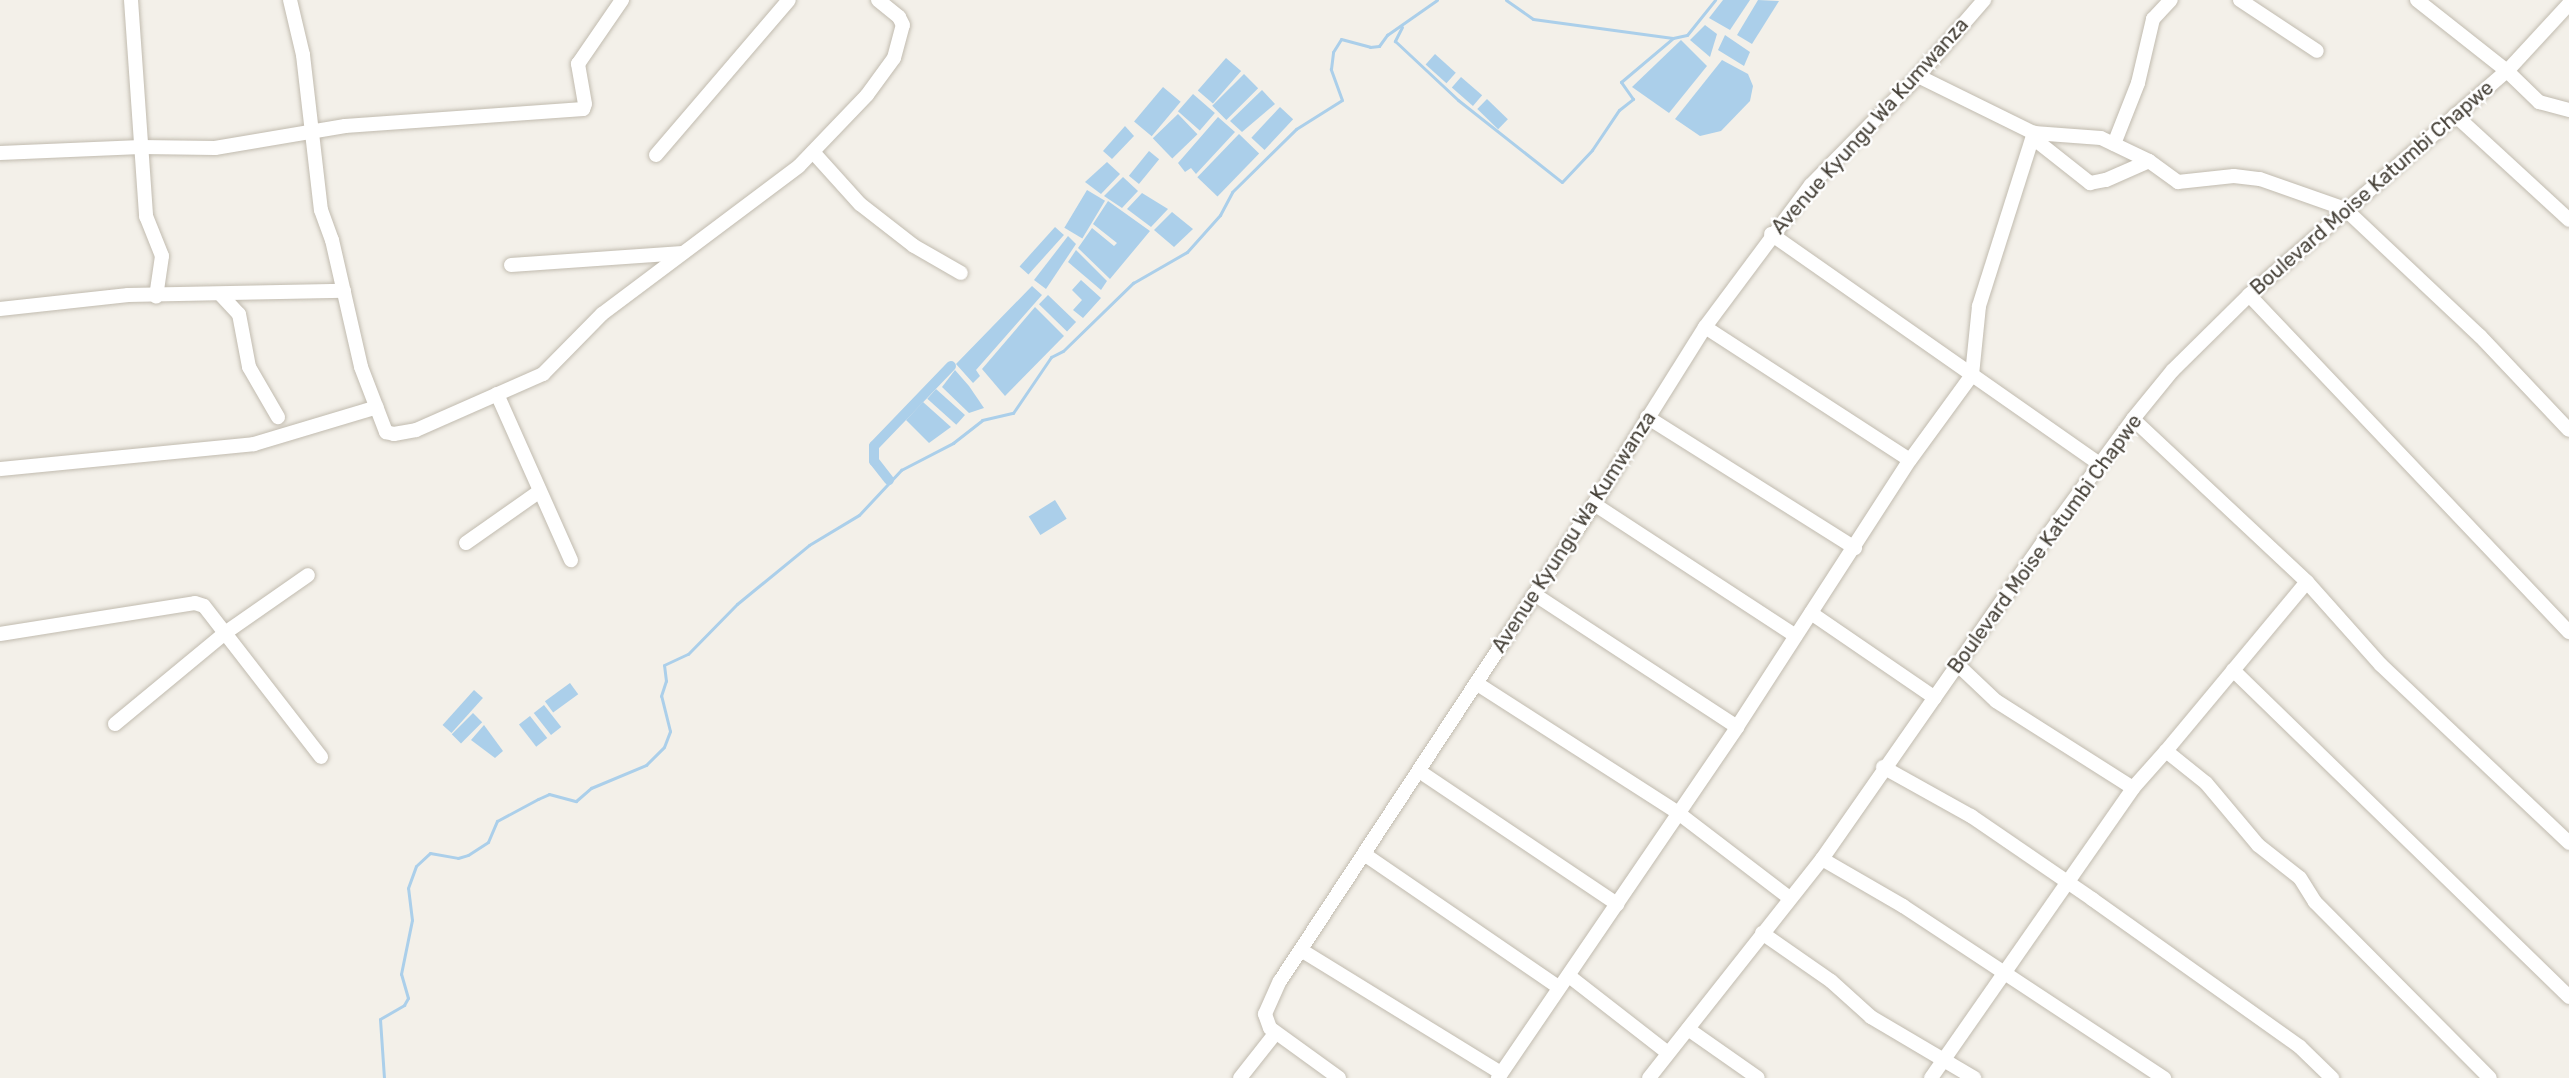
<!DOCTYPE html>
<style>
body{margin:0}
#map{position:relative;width:2569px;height:1078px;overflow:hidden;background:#f3f0e9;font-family:Rubik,sans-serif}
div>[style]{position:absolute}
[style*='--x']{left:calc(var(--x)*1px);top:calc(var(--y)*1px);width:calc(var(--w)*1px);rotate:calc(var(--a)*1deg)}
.water>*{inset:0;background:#abcfea;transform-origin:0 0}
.stream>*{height:3px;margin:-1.5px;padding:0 1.5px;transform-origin:1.5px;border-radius:1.5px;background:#abcfea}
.canal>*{height:10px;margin:-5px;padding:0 5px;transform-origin:5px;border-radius:5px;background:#abcfea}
.roads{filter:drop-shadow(0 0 2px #c1bbaf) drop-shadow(0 0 2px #c1bbaf)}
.minor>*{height:14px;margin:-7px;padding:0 7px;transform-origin:7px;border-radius:7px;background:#fff}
span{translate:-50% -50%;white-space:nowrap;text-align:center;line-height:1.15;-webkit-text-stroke:5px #fff;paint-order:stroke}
.street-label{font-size:20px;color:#464138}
</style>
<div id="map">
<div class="water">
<div style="clip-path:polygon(1723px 0,1750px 0,1730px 30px,1709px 18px)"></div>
<div style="clip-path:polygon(1758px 0,1779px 1px,1752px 44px,1737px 35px)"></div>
<div style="clip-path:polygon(1705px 25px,1717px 34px,1710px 57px,1690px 40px)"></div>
<div style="clip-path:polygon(1725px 35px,1750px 52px,1744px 66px,1718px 50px)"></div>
<div style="clip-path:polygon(1681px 40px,1707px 66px,1669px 113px,1632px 87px)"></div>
<div style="left:1435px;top:54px;width:28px;height:14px;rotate:42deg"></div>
<div style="left:1226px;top:58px;width:20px;height:43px;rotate:41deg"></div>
<div style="clip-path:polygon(1722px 60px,1748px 74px,1753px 86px,1750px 101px,1721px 131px,1700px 136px,1675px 119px)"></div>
<div style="left:1244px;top:74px;width:20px;height:45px;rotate:45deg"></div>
<div style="left:1461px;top:77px;width:28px;height:14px;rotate:41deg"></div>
<div style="left:1163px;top:87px;width:23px;height:45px;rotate:40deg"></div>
<div style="clip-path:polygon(1262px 90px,1275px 104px,1242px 132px,1230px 121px)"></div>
<div style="left:1193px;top:94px;width:29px;height:23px;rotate:41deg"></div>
<div style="left:1487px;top:99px;width:29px;height:14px;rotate:44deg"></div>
<div style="left:1280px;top:107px;width:18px;height:42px;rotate:43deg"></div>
<div style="left:1178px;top:114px;width:28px;height:35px;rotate:46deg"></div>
<div style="clip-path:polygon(1218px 117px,1235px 132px,1196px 174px,1191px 168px,1185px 172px,1178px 163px)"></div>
<div style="clip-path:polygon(1125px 126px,1134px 136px,1112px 159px,1103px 151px)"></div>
<div style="left:1239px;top:134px;width:28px;height:60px;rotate:44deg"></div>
<div style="left:1149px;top:151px;width:13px;height:32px;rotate:39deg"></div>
<div style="clip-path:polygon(1107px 162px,1120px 174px,1101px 194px,1085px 182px)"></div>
<div style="clip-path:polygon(1123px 177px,1138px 191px,1122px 208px,1104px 196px)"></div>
<div style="left:1087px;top:190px;width:21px;height:44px;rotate:31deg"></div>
<div style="clip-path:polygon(1142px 193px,1168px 209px,1151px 227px,1127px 209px)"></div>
<div style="clip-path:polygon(1108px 201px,1150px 231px,1110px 279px,1078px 248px,1092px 228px,1114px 246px,1117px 243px,1093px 224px)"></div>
<div style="clip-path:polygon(1172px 212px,1193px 229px,1174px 247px,1154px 230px)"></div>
<div style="left:1055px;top:227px;width:12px;height:53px;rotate:42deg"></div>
<div style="clip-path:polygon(1068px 236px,1076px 244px,1046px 289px,1034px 280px)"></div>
<div style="clip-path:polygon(1076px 250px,1107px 281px,1101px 290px,1068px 262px)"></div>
<div style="clip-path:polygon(1081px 280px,1101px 298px,1083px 318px,1073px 310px,1082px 300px,1072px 290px)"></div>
<div style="clip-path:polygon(1032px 286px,1042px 295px,976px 370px,980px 376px,973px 383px,956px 364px)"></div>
<div style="left:1048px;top:295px;width:39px;height:13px;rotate:44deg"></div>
<div style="clip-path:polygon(1035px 307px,1064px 336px,1005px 396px,982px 369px)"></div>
<div style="clip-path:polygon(955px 370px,969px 386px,984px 408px,969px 413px,942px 387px)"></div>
<div style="left:936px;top:389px;width:39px;height:13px;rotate:42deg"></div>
<div style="clip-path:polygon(923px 402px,951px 427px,929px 443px,906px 420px)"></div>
<div style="left:1055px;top:500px;width:22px;height:31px;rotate:58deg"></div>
<div style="left:570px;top:683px;width:14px;height:31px;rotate:54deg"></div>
<div style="left:474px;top:690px;width:12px;height:47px;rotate:42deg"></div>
<div style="left:544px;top:705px;width:28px;height:13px;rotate:52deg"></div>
<div style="left:473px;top:713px;width:13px;height:30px;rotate:45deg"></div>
<div style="left:530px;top:716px;width:28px;height:14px;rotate:52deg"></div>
<div style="clip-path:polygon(484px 725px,503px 751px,495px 758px,471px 740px)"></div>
</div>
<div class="stream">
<div style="--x:1506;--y:0;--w:33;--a:35"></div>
<div style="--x:1533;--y:19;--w:141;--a:7.7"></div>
<div style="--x:1402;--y:27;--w:16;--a:117"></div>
<div style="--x:1395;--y:41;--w:86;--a:43.1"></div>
<div style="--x:1458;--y:100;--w:132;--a:38.3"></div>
<div style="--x:1562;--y:182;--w:44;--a:-46.8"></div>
<div style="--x:1592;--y:150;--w:48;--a:-56"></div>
<div style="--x:1619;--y:110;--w:18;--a:-38"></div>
<div style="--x:1633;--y:99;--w:21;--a:-125"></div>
<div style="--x:1621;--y:82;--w:68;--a:-40.2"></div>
<div style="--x:1673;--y:38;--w:14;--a:-12"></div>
<div style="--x:1687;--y:35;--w:45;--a:-51.3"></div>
<div style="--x:384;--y:1078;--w:59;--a:-93.9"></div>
<div style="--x:380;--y:1019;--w:28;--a:-30"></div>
<div style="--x:404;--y:1005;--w:8;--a:-60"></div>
<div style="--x:408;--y:998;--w:25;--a:-106"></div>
<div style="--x:401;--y:974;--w:55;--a:-78.5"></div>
<div style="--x:412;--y:920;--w:32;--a:-97"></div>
<div style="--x:408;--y:888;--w:23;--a:-70"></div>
<div style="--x:416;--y:866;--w:19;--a:-43"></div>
<div style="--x:430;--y:853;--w:28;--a:10"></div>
<div style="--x:458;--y:858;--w:10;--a:-17"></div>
<div style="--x:468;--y:855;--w:24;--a:-33"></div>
<div style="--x:488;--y:842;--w:23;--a:-67"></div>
<div style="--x:497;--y:821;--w:47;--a:-28.2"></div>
<div style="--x:538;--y:799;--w:12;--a:-24"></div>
<div style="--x:549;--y:794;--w:28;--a:15"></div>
<div style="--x:576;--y:801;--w:20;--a:-41"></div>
<div style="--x:591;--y:788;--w:60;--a:-22.7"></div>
<div style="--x:646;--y:765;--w:25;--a:-45"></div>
<div style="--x:664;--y:747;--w:17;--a:-69"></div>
<div style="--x:670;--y:731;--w:36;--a:-104"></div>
<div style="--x:661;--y:696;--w:16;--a:-72"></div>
<div style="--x:666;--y:681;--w:16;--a:-97"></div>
<div style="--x:664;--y:665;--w:26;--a:-25"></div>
<div style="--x:688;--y:654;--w:70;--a:-45.6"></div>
<div style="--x:737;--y:604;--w:93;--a:-39.3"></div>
<div style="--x:809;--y:545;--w:58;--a:-31"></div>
<div style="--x:859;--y:515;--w:62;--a:-47"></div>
<div style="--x:901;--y:470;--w:59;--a:-27.4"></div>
<div style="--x:953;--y:443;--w:37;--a:-38"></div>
<div style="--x:982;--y:420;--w:32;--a:-13"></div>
<div style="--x:1013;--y:413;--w:68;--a:-55.8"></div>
<div style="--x:1051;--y:357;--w:13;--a:-27"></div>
<div style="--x:1063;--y:351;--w:98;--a:-44.2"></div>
<div style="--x:1133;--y:283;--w:62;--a:-29.9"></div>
<div style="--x:1187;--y:252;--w:50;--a:-48.3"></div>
<div style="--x:1220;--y:215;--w:26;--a:-62"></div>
<div style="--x:1232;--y:192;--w:90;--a:-44.5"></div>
<div style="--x:1296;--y:129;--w:54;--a:-32.2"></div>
<div style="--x:1342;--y:100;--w:33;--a:-110"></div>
<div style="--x:1331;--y:69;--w:17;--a:-83"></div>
<div style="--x:1333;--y:52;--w:15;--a:-58"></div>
<div style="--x:1341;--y:39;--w:30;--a:15"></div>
<div style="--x:1370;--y:47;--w:9;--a:-6"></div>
<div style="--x:1379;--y:46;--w:14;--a:-54"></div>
<div style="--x:1387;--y:35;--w:61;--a:-35"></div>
</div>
<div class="canal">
<div style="--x:889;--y:480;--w:24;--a:-128"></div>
<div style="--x:874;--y:461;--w:15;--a:-90"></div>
<div style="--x:874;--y:446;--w:111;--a:-46.1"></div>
</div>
<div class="roads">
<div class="minor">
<div style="--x:131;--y:0;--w:217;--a:86"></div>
<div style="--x:146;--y:216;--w:43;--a:68.2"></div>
<div style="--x:162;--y:256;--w:41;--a:98.3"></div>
<div style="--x:290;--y:0;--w:57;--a:76.7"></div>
<div style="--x:303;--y:55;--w:156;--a:83.4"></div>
<div style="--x:321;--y:210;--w:32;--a:70"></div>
<div style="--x:332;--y:240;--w:130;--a:77.1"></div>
<div style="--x:361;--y:367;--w:70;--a:69"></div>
<div style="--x:386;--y:432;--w:8;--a:14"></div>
<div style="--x:394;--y:434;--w:22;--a:-10"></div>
<div style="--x:416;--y:430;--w:139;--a:-23.8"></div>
<div style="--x:543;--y:374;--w:84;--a:-45.5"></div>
<div style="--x:602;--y:314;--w:246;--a:-36.9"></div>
<div style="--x:799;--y:166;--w:98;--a:-46.2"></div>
<div style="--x:867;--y:95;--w:46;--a:-53.9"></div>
<div style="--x:894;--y:58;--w:34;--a:-75"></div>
<div style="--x:903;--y:25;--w:9;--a:-117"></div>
<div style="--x:899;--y:17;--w:27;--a:-141"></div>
<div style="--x:2240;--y:0;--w:92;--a:33.5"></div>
<div style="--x:2417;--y:0;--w:115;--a:38.3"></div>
<div style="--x:2507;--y:71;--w:45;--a:44.1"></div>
<div style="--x:2539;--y:102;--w:31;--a:15"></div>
<div style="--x:1918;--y:76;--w:129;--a:26.2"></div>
<div style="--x:2034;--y:133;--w:67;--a:4.3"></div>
<div style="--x:2101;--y:138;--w:53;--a:25.6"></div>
<div style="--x:2149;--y:161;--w:36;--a:36"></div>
<div style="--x:2178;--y:182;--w:56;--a:-6.1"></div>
<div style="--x:2234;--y:176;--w:26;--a:7"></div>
<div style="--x:2260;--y:179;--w:90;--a:19.4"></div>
<div style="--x:2345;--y:209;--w:185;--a:43.3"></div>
<div style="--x:2480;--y:336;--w:129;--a:46.6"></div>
<div style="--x:2455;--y:115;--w:155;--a:42.6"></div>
<div style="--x:2033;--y:138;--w:73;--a:38.3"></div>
<div style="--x:2090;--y:183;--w:16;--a:-11"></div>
<div style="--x:2106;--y:180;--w:47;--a:-23.8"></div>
<div style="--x:2114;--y:144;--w:66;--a:-68.5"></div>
<div style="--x:2138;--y:83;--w:66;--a:-76.8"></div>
<div style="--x:2153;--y:19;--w:26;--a:-47"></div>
<div style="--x:813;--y:152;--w:70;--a:47.9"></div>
<div style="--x:860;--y:204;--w:68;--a:37.9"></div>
<div style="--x:914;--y:246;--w:54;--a:29.9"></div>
<div style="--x:0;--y:153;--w:141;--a:-2.4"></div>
<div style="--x:141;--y:147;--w:74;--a:0.8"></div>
<div style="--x:215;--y:148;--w:132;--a:-9.6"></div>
<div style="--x:345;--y:126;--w:239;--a:-4.1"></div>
<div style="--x:583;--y:109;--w:5;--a:-68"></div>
<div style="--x:585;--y:104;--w:41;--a:-99.9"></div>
<div style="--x:578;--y:64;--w:78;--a:-55.5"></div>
<div style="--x:656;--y:155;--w:204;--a:-49.4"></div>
<div style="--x:1771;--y:234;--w:401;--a:35"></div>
<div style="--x:511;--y:265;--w:172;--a:-4"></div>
<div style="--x:221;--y:295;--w:26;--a:47"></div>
<div style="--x:239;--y:314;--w:54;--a:79.3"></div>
<div style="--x:249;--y:367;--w:58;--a:59.9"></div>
<div style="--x:2249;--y:295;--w:465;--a:46.5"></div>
<div style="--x:0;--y:309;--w:129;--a:-6.2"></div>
<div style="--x:128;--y:295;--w:216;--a:-1.1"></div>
<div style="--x:1705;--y:327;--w:244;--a:33"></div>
<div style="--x:497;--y:394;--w:182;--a:66"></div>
<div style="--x:1647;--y:417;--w:246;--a:32.2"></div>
<div style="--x:2133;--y:419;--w:238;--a:43.1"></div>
<div style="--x:2307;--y:582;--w:111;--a:48.3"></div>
<div style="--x:2381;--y:665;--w:259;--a:43.4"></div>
<div style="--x:0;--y:469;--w:255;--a:-5.6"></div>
<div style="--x:254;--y:444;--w:128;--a:-16.7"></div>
<div style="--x:1594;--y:504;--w:241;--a:33.2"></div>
<div style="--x:466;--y:543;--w:90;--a:-35.1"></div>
<div style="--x:1534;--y:594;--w:243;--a:33.2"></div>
<div style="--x:1811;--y:613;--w:150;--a:34.4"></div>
<div style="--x:0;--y:634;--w:197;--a:-9"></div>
<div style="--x:195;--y:603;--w:9;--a:18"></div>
<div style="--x:204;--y:606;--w:191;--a:52.2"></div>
<div style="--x:1958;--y:665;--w:52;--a:43.5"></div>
<div style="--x:1996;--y:701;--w:162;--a:32.4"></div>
<div style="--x:2133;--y:788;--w:50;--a:-48.3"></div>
<div style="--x:2166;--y:751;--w:51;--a:38.7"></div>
<div style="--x:2206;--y:783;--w:81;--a:50"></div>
<div style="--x:2258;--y:845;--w:53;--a:38.2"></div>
<div style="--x:2300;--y:878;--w:28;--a:58"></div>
<div style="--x:2315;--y:902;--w:248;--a:45.2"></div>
<div style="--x:2233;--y:670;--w:469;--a:44.2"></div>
<div style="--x:1476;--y:683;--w:239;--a:32.7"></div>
<div style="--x:1677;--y:812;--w:140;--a:37.4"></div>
<div style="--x:115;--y:724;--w:143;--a:-39.6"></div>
<div style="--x:225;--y:633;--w:101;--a:-34.9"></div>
<div style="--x:2166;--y:751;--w:220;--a:-50.2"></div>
<div style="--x:1883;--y:767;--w:101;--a:29.1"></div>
<div style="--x:1971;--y:816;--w:147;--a:34.4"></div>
<div style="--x:2092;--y:899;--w:255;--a:35.4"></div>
<div style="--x:2300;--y:1047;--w:45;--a:44.1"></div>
<div style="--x:1419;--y:771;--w:239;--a:33.9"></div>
<div style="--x:1364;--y:854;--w:235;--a:34.4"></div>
<div style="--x:1822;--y:859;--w:94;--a:30.1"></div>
<div style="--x:1903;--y:906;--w:313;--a:33.4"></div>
<div style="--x:1762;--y:933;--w:84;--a:34.8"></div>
<div style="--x:1831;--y:981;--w:54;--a:42"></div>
<div style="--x:1871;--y:1017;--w:120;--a:30.6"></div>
<div style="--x:1301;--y:950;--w:235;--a:31.6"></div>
<div style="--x:1569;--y:976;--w:125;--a:37.9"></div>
<div style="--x:1688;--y:1029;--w:85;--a:35"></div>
<div style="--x:1240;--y:1078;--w:55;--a:-51.7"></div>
<div style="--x:1339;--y:1078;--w:85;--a:-144.1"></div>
<div style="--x:1270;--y:1028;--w:15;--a:-110"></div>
<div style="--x:1265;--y:1014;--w:36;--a:-66"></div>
<div style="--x:1280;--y:981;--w:571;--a:-56.64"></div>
<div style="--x:1594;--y:504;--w:209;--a:-57.9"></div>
<div style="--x:1705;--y:327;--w:177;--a:-53.3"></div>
<div style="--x:1811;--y:185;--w:153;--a:-45.5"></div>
<div style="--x:1918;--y:76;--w:101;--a:-49"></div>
<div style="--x:1498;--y:1078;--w:425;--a:-55.7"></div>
<div style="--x:1737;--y:727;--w:318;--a:-57.1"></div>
<div style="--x:1910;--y:460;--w:105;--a:-53.9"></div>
<div style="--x:1972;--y:375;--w:69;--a:-84.2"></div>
<div style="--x:1979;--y:306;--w:182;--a:-72.4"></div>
<div style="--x:1649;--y:1078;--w:279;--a:-51.7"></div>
<div style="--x:1822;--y:859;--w:386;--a:-55.1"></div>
<div style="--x:2043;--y:542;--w:152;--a:-53.8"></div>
<div style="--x:2133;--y:419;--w:63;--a:-50.8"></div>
<div style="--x:2173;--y:370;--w:107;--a:-44.6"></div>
<div style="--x:2249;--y:295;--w:342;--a:-41"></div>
<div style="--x:2507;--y:71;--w:91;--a:-47.2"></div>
<div style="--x:1931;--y:1078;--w:353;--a:-55.1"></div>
</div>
</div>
<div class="street-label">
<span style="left:1870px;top:126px;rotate:-48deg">Avenue Kyungu Wa Kumwanza</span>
<span style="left:2372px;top:188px;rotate:-41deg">Boulevard Moise Katumbi Chapwe</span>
<span style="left:1574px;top:532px;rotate:-57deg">Avenue Kyungu Wa Kumwanza</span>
<span style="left:2045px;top:544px;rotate:-54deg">Boulevard Moise Katumbi Chapwe</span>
</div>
</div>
